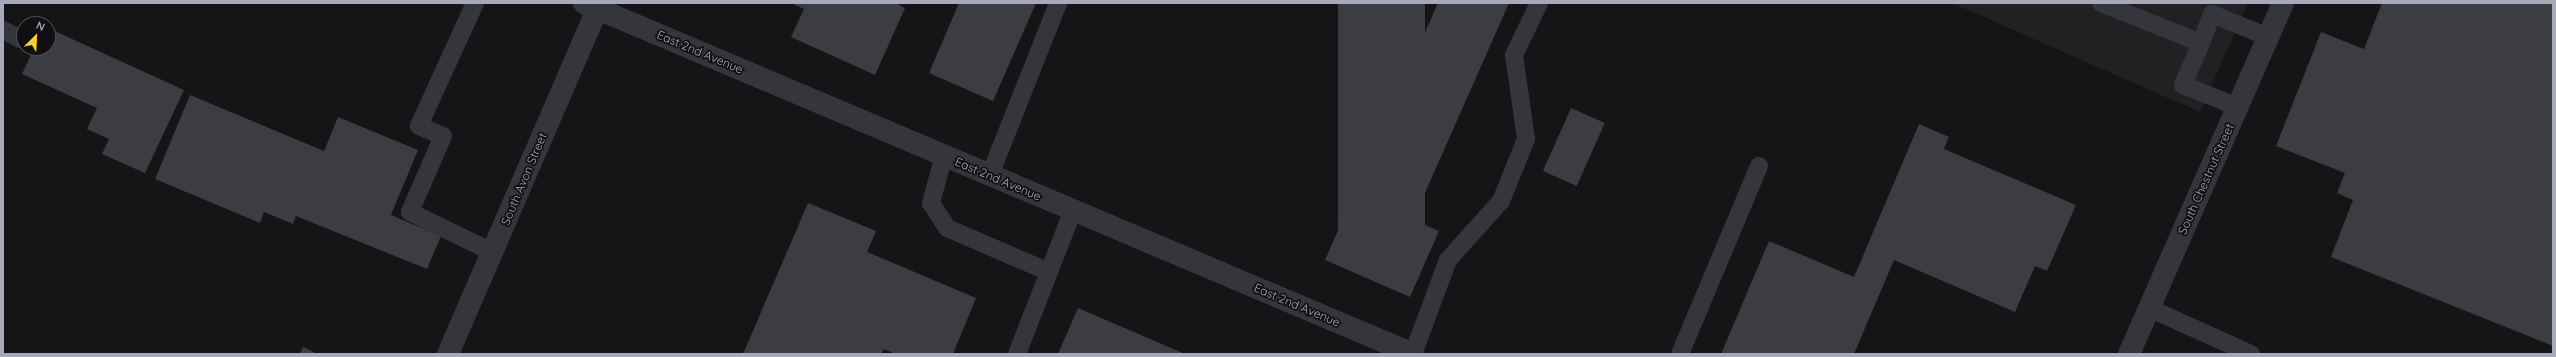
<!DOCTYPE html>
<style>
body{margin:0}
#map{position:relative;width:2556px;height:357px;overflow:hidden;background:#151517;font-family:Quicksand,sans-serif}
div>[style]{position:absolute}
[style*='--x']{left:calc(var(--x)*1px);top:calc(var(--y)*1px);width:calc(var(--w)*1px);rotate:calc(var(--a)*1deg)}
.built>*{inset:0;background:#212124}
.building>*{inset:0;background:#3c3d41;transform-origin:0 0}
.service>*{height:18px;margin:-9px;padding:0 9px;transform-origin:9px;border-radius:9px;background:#35363c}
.minor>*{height:22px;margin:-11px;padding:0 11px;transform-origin:11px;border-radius:11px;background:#35363c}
.tertiary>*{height:22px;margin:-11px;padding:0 11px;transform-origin:11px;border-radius:11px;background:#35363c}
span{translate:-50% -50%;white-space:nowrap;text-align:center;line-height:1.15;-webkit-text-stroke:3.5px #101012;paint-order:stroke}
.street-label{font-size:12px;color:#a6a9b7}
.frame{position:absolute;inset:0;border:4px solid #a6a9b7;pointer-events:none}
.north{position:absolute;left:16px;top:16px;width:40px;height:40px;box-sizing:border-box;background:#101012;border:1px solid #4c4d54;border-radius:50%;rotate:24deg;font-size:11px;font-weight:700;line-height:16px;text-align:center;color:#a6a9b7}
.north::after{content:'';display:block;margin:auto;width:14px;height:18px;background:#face29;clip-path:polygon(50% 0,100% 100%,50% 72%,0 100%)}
</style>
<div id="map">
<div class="built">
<div style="clip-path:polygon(1952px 3px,2248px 3px,2200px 112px)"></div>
</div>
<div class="building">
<div style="clip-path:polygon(791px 3px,895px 3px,905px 8px,875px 75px,791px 37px,804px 9px)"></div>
<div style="clip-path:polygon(959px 3px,1036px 3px,993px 101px,929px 73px)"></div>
<div style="left:1338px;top:3px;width:87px;height:239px"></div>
<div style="clip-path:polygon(1438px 3px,1509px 3px,1413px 220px,1439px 231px,1410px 297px,1325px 260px)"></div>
<div style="clip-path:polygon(2382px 3px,2553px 3px,2553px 346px,2331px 257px,2353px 200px,2337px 193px,2345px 173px,2276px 146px,2321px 32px,2364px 49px)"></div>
<div style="clip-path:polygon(48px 28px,184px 90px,145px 173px,102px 154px,109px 139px,87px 129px,97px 108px,22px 74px,34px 48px,48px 48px)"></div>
<div style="clip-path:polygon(190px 95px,324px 151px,338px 117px,418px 150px,391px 215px,441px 236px,427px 269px,296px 216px,293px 224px,264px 212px,260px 223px,155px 179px)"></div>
<div style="left:1571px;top:108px;width:37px;height:69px;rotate:24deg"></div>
<div style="clip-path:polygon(1919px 124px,1949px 137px,1944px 149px,2076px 205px,2047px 271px,2035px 266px,2015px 312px,1894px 260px,1854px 354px,1721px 354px,1769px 241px,1854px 277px)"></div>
<div style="clip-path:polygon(808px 203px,876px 231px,867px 252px,976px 298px,953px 354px,895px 354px,884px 349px,881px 354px,743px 354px)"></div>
<div style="clip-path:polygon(1078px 308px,1185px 354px,1058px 354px)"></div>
<div style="clip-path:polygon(303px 347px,318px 354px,300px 354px)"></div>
</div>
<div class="service">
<div style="--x:475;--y:3;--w:135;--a:114.5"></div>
<div style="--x:419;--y:126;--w:26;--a:23"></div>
<div style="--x:443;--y:136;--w:83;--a:113.5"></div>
<div style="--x:410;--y:212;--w:91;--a:26"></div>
<div style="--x:2101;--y:3;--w:108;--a:21.8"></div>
<div style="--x:2201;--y:43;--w:31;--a:-69"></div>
<div style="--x:2212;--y:14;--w:61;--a:22.3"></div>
<div style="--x:3;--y:30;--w:19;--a:28"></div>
<div style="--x:2201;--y:43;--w:46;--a:113.2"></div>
<div style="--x:2183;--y:85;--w:59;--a:21.8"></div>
<div style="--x:944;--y:155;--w:50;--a:105.2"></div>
<div style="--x:931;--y:203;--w:30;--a:57"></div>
<div style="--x:947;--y:228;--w:111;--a:23.3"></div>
<div style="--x:990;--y:175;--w:185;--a:-68.4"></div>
<div style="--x:2149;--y:308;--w:112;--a:24.3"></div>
<div style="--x:1017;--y:354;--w:155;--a:-68.7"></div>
<div style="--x:1413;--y:354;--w:100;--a:-69.6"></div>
<div style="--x:1448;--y:260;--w:79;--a:-48.1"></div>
<div style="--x:1501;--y:201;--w:67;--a:-68"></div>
<div style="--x:1526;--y:139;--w:85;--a:-98.1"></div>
<div style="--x:1514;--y:55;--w:58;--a:-64.3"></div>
<div style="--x:1680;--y:354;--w:204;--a:-67.2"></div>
</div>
<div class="minor">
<div style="--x:448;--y:354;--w:382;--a:-66.6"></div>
</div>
<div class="tertiary">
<div style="--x:584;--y:3;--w:900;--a:22.95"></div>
<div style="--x:2129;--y:354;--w:383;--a:-66.3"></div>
</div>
<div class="street-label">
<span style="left:700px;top:52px;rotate:23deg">East 2nd Avenue</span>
<span style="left:524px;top:179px;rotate:-67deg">South Avon Street</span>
<span style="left:998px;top:179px;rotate:23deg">East 2nd Avenue</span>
<span style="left:2206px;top:179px;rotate:-66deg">South Chestnut Street</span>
<span style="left:1297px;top:305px;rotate:23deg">East 2nd Avenue</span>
</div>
<div class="frame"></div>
<div class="north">N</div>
</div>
